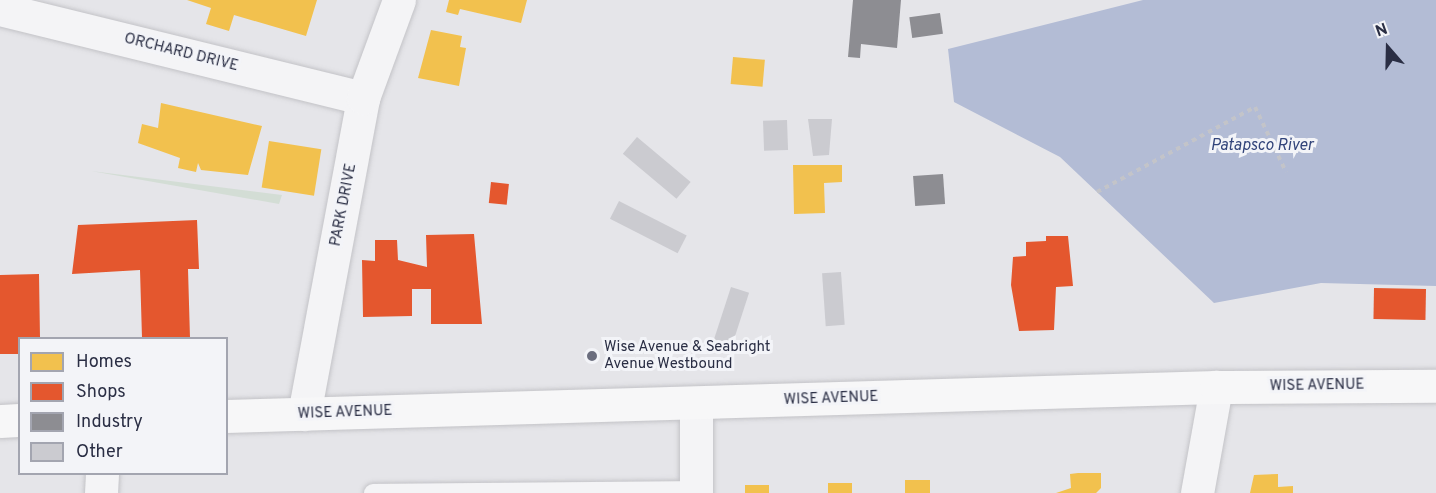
<!DOCTYPE html>
<style>
body{margin:0}
#map{position:relative;width:1436px;height:493px;overflow:hidden;background:#e5e5e9;font-family:Overpass,sans-serif}
div>[style]{position:absolute}
[style*='--x']{left:calc(var(--x)*1px);top:calc(var(--y)*1px);width:calc(var(--w)*1px);rotate:calc(var(--a)*1deg)}
.green>*{inset:0;background:#d3ddd5}
.water>*{inset:0;background:#b3bcd5}
.homes>*{inset:0;background:#f2c14e;transform-origin:0 0}
.shops>*{inset:0;background:#e4572e;transform-origin:0 0}
.industry>*{inset:0;background:#8d8d92;transform-origin:0 0}
.building>*{inset:0;background:#cbcbd0;transform-origin:0 0}
.path>*{height:4px;margin-top:-2px;transform-origin:0;background:repeating-linear-gradient(90deg,#c3c4c9 0 4.5px,transparent 0 9px)}
.roads{filter:drop-shadow(0 0 2px #c3c3c7) drop-shadow(0 0 2px #c3c3c7)}
.service>*{height:18px;margin:-9px;padding:0 9px;transform-origin:9px;border-radius:9px;background:#f4f4f6}
.minor>*{height:33px;margin:-16.5px;padding:0 16.5px;transform-origin:16.5px;border-radius:16.5px;background:#f4f4f6}
.secondary>*{height:33px;margin:-16.5px;padding:0 16.5px;transform-origin:16.5px;border-radius:16.5px;background:#f7f7f8}
.dots>*{width:16px;height:16px;translate:-50% -50%;box-sizing:border-box;border:3px solid #f3f4f8;border-radius:50%}
span{translate:-50% -50%;white-space:nowrap;text-align:center;line-height:1.15;-webkit-text-stroke:6px #f3f4f8;paint-order:stroke}
.street-label{font-size:15px;color:#2a2e44}
.poi-label{font-size:15px;color:#2a2e44}
.left{translate:0 -50%;text-align:left}
.water-label{font-size:16px;color:#32447a;font-style:italic}
.legend{position:absolute;left:18px;top:337px;width:210px;height:138px;box-sizing:border-box;background:#f3f4f8;border:2px solid #a3a5b0;margin:0;padding:8px 10px;list-style:none;font-size:18px;color:#2a2e44}
.legend li{display:flex;align-items:center;gap:12px;height:30px}
.legend b{width:30px;border:2px solid #a3a5b0}
.north{position:absolute;left:1358px;top:18px;width:60px;height:60px;-webkit-text-stroke:4px #f3f4f8;paint-order:stroke;rotate:340deg;font-size:16px;font-weight:700;line-height:24px;text-align:center;color:#2a2e44}
.north::after{content:'';display:block;margin:auto;width:21px;height:27px;background:#2a2e44;clip-path:polygon(50% 0,100% 100%,50% 72%,0 100%)}
</style>
<div id="map">
<div class="green">
<div style="clip-path:polygon(91px 171px,282px 195px,279px 204px)"></div>
</div>
<div class="water">
<div style="clip-path:polygon(1143px 0,1436px 0,1436px 286px,1321px 283px,1214px 303px,1060px 157px,954px 102px,948px 49px)"></div>
</div>
<div class="homes">
<div style="clip-path:polygon(187px 0,317px 0,306px 36px,234px 15px,229px 31px,206px 24px,211px 8px)"></div>
<div style="clip-path:polygon(449px 0,527px 0,521px 23px,460px 9px,458px 15px,446px 12px)"></div>
<div style="clip-path:polygon(431px 30px,462px 36px,460px 47px,466px 48px,459px 86px,418px 78px)"></div>
<div style="left:733px;top:57px;width:32px;height:27px;rotate:5deg"></div>
<div style="clip-path:polygon(161px 103px,262px 126px,248px 175px,201px 170px,198px 163px,196px 172px,178px 168px,180px 158px,138px 143px,142px 124px,158px 128px)"></div>
<div style="left:269px;top:141px;width:53px;height:47px;rotate:9deg"></div>
<div style="clip-path:polygon(793px 165px,842px 165px,842px 182px,824px 183px,825px 213px,794px 214px)"></div>
<div style="clip-path:polygon(1078px 473px,1101px 473px,1101px 488px,1096px 493px,1056px 493px,1071px 488px,1070px 474px)"></div>
<div style="clip-path:polygon(1278px 474px,1278px 487px,1293px 486px,1293px 493px,1250px 493px,1254px 475px)"></div>
<div style="left:930px;top:480px;width:13px;height:25px;rotate:90deg"></div>
<div style="left:852px;top:483px;width:10px;height:24px;rotate:90deg"></div>
<div style="left:745px;top:485px;width:24px;height:8px"></div>
</div>
<div class="shops">
<div style="left:491px;top:182px;width:18px;height:21px;rotate:6deg"></div>
<div style="clip-path:polygon(197px 220px,199px 269px,188px 269px,190px 338px,142px 338px,140px 270px,72px 274px,78px 225px)"></div>
<div style="clip-path:polygon(474px 234px,482px 324px,431px 324px,431px 289px,412px 289px,412px 316px,363px 317px,362px 260px,375px 261px,375px 240px,397px 240px,398px 260px,427px 267px,426px 235px)"></div>
<div style="clip-path:polygon(1046px 236px,1068px 236px,1073px 286px,1056px 287px,1054px 330px,1019px 331px,1011px 285px,1013px 257px,1026px 256px,1026px 242px,1046px 241px)"></div>
<div style="clip-path:polygon(39px 274px,40px 338px,20px 338px,20px 354px,0 354px,0 275px)"></div>
<div style="left:1374px;top:288px;width:52px;height:31px;rotate:1deg"></div>
</div>
<div class="industry">
<div style="clip-path:polygon(853px 0,901px 0,897px 48px,861px 44px,860px 58px,848px 57px)"></div>
<div style="left:940px;top:13px;width:21px;height:31px;rotate:82deg"></div>
<div style="left:943px;top:174px;width:30px;height:30px;rotate:86deg"></div>
</div>
<div class="building">
<div style="clip-path:polygon(808px 119px,832px 119px,829px 155px,813px 156px)"></div>
<div style="left:787px;top:120px;width:30px;height:24px;rotate:88deg"></div>
<div style="left:637px;top:137px;width:70px;height:22px;rotate:40deg"></div>
<div style="left:619px;top:201px;width:76px;height:20px;rotate:27deg"></div>
<div style="left:841px;top:272px;width:53px;height:19px;rotate:86deg"></div>
<div style="left:731px;top:287px;width:19px;height:55px;rotate:18deg"></div>
</div>
<div class="path">
<div style="--x:1097;--y:192;--w:179;--a:-28.3"></div>
<div style="--x:1255;--y:107;--w:72;--a:64.5"></div>
</div>
<div class="roads">
<div class="service">
<div style="--x:373;--y:493;--w:323;--a:-0.5"></div>
</div>
<div class="minor">
<div style="--x:0;--y:9;--w:374;--a:13.8"></div>
<div style="--x:696;--y:403;--w:90;--a:90"></div>
<div style="--x:304;--y:414;--w:321;--a:-79.4"></div>
<div style="--x:363;--y:98;--w:104;--a:-69.8"></div>
<div style="--x:101;--y:493;--w:19;--a:-87"></div>
<div style="--x:1197;--y:493;--w:108;--a:-79.8"></div>
</div>
<div class="secondary">
<div style="--x:226;--y:416;--w:990;--a:-1.68"></div>
<div style="--x:1216;--y:387;--w:220;--a:-0.3"></div>
<div style="--x:0;--y:421;--w:20;--a:-3"></div>
</div>
</div>
<div class="dots">
<div style="left:592px;top:356px;background:#6b6e7e"></div>
</div>
<div class="street-label">
<span style="left:181px;top:53px;rotate:14deg">ORCHARD DRIVE</span>
<span style="left:344px;top:205px;rotate:-79deg">PARK DRIVE</span>
<span style="left:1317px;top:386px;rotate:-1deg">WISE AVENUE</span>
<span style="left:831px;top:399px;rotate:-2deg">WISE AVENUE</span>
<span style="left:345px;top:413px;rotate:-2deg">WISE AVENUE</span>
</div>
<div class="poi-label">
<span class="left" style="left:604px;top:356px">Wise Avenue &amp; Seabright<br>Avenue Westbound</span>
</div>
<div class="water-label">
<span style="left:1262px;top:146px">Patapsco River</span>
</div>
<ul class="legend">
<li><b style="height:16px;background:#f2c14e"></b>Homes</li>
<li><b style="height:16px;background:#e4572e"></b>Shops</li>
<li><b style="height:16px;background:#8d8d92"></b>Industry</li>
<li><b style="height:16px;background:#cbcbd0"></b>Other</li>
</ul>
<div class="north">N</div>
</div>
